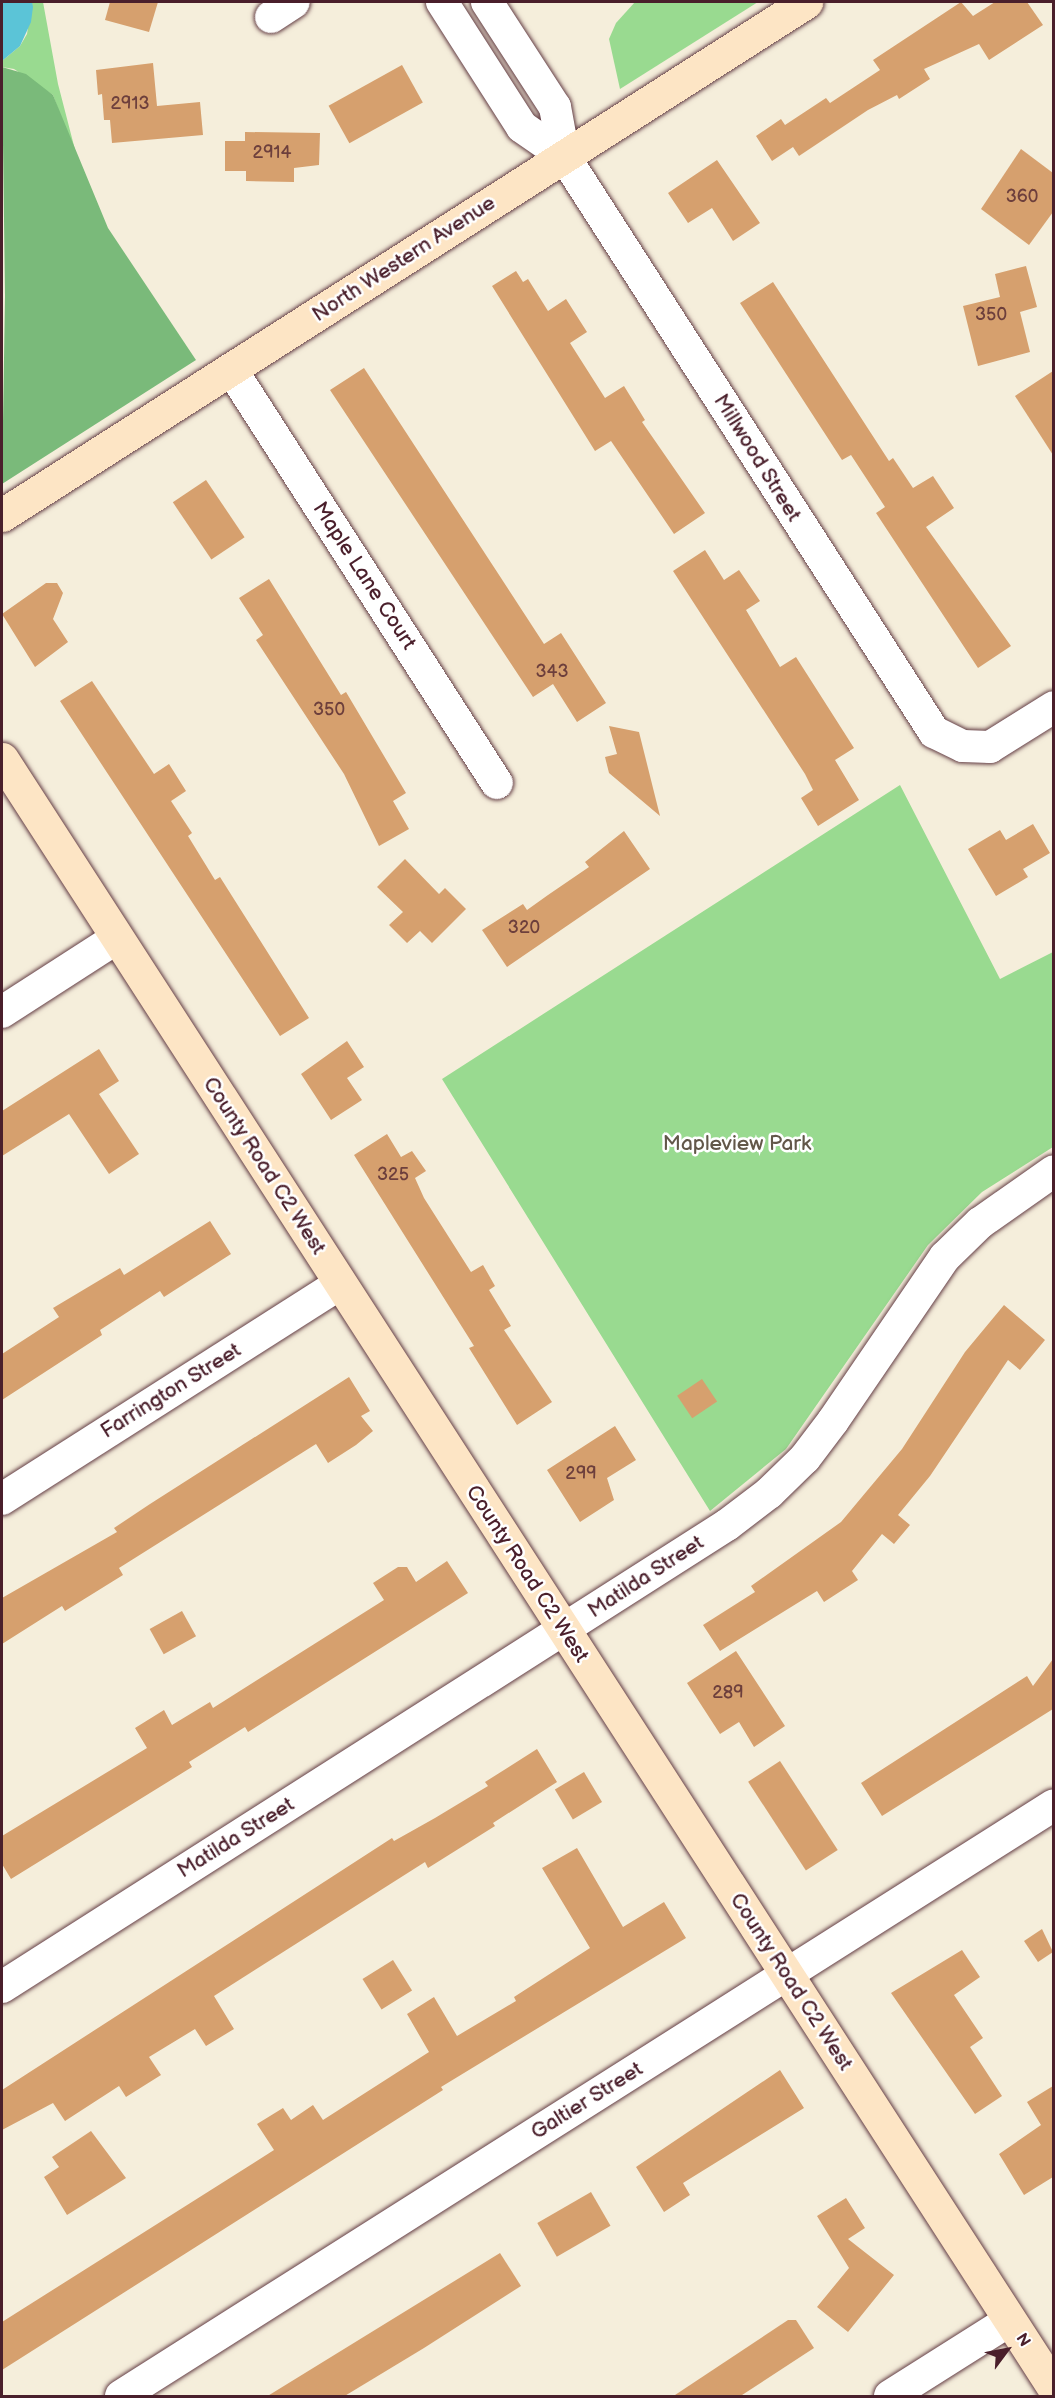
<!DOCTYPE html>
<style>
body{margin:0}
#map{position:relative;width:1055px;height:2398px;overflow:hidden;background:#f5eedb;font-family:"Balsamiq Sans",sans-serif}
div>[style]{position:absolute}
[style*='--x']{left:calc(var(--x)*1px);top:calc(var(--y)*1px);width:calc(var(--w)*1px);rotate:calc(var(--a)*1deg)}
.green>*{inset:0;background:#99da90}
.forest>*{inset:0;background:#7aba7a}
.water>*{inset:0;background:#5bc4d7}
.building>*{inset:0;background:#d6a06e;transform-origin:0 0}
.roads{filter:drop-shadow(0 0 2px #643e45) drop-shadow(0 0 2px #643e45)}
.street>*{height:32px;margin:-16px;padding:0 16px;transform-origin:16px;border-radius:16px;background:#fff}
.secondary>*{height:33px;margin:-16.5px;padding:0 16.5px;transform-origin:16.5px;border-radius:16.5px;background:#fde5c5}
span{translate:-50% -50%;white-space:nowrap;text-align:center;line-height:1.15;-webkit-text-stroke:5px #fff;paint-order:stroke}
.number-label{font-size:18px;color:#6d3f3c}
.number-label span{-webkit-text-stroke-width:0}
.street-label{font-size:21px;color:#4a1f2b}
.park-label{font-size:21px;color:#625749}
.frame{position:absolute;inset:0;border:3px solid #4a1f2b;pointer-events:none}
.north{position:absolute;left:977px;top:2320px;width:60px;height:60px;-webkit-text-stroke:4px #fff;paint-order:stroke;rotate:58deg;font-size:16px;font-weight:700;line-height:24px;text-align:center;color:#4a1f2b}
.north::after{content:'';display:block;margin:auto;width:21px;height:27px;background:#4a1f2b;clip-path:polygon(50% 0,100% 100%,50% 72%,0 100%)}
</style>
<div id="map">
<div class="green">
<div style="clip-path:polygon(32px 2px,43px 2px,58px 84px,80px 169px,53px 95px,14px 69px,2px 67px,2px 61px,20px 46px,27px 34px)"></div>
<div style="clip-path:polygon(635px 2px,758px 2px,620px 89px,609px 39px,616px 23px)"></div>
<div style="clip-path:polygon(900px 785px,1000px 979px,1053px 952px,1053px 1147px,982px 1192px,928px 1245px,786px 1449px,710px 1511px,442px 1079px)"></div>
</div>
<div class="forest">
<div style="clip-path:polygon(2px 67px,26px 74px,53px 95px,108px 228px,196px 360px,2px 484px,5px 296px)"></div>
</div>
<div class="water">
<div style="clip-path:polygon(2px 2px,32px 2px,33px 7px,31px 22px,20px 46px,2px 61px)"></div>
</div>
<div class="building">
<div style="clip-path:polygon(110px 2px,158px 2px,149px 32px,105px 20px)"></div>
<div style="clip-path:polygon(961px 2px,973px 16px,995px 2px,1027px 2px,1043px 25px,989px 60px,979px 44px,924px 69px,930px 79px,899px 99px,897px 95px,868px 110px,799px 156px,793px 147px,772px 161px,756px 136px,781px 119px,785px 125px,826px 98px,830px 103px,880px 70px,873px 60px)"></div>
<div style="clip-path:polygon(153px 63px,157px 106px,200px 102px,203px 135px,112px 143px,110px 120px,104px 120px,102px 94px,98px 95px,96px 70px)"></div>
<div style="left:402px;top:65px;width:43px;height:84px;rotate:61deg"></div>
<div style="clip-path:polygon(245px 132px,320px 133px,319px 165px,294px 168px,294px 182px,246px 181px,246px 171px,225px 171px,225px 141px,245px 141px)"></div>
<div style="clip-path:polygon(1021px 149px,1053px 173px,1053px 212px,1029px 245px,981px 209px)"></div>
<div style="clip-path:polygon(717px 160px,760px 223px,733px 241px,712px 208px,688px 223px,668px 193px)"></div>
<div style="clip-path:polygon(1026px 266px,1037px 307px,1020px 312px,1030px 352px,978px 366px,963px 306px,1000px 297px,995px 274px)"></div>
<div style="clip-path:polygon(516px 271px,523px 282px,528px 279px,548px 311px,566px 299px,587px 332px,570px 343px,605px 398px,624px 386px,645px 420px,642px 422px,705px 513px,674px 534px,611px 441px,595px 451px,492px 286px)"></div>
<div style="clip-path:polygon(773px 282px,889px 461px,893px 458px,913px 488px,933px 476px,954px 508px,926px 527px,1011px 646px,978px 668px,876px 513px,885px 507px,851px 455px,842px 460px,740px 303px)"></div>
<div style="clip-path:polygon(364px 368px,544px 644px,561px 633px,606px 703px,577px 722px,553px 684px,533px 697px,330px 390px)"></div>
<div style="clip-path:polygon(1053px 371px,1053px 455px,1015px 396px)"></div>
<div style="left:206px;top:480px;width:69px;height:40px;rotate:56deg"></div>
<div style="clip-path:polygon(705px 550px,724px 580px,739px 570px,760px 601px,746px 610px,780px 667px,796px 657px,854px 748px,835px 760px,859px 800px,818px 826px,801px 798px,813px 790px,805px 774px,673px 571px)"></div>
<div style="clip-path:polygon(269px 579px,341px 695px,346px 692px,406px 793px,393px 801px,409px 829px,379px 846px,344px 774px,256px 640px,263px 635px,239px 598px)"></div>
<div style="clip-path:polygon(46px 583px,57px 583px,63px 593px,53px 619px,68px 642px,35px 667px,2px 614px)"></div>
<div style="clip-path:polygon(92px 681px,154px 774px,169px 764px,186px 791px,171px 801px,192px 833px,188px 836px,215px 880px,220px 877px,309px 1018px,280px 1036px,60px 701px)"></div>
<div style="clip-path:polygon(609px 726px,639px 732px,660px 816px,609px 773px,605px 757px,617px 754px)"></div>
<div style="clip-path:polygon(1033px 824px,1050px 853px,1023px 869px,1028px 877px,996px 896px,968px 849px,1000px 830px,1006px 840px)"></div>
<div style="clip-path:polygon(624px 831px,650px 869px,507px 967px,482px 930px,523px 904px,527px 910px,548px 895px,589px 867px,585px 862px)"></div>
<div style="clip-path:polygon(405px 859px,439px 894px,445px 888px,466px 909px,432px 943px,420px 931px,407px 943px,389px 925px,403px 912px,377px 887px)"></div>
<div style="clip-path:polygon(347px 1041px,364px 1067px,347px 1078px,362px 1100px,331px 1120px,301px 1074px)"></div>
<div style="clip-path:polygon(99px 1049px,119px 1081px,99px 1094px,139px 1154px,109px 1174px,69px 1114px,2px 1156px,2px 1111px)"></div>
<div style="clip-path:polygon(387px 1134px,401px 1157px,412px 1151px,426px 1171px,415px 1178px,424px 1198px,471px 1272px,483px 1265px,495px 1286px,489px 1290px,511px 1326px,504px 1330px,552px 1402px,517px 1425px,469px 1348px,474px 1346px,354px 1155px)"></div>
<div style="clip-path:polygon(210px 1221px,231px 1254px,164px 1297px,160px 1291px,100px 1330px,102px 1335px,2px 1400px,2px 1354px,59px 1317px,53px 1308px,120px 1268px,124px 1275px)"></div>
<div style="clip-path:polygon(1004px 1305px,1045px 1340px,1020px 1370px,1008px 1360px,930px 1476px,898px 1515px,910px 1525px,894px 1544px,882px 1534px,852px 1571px,858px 1580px,824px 1602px,817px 1591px,720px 1651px,703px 1625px,755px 1592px,751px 1586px,841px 1522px,902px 1449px,965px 1352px)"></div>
<div style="clip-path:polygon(349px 1377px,370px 1411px,361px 1416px,373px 1431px,356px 1445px,328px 1463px,316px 1444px,119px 1568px,123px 1575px,65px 1611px,62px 1606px,2px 1644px,2px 1598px,117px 1532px,114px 1528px,150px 1504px)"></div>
<div style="left:702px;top:1379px;width:27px;height:30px;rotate:56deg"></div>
<div style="clip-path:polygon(615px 1426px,636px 1460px,607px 1478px,614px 1500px,580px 1522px,547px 1470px)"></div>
<div style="clip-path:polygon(447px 1561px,468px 1593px,248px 1732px,245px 1727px,189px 1762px,192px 1767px,11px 1879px,2px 1864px,2px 1836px,147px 1748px,135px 1728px,164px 1710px,172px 1725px,210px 1702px,213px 1708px,384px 1600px,373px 1583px,398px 1567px,407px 1567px,416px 1582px)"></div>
<div style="left:182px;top:1611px;width:29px;height:37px;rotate:61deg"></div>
<div style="clip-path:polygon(736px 1651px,785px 1726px,754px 1747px,739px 1722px,720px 1734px,687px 1683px)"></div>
<div style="clip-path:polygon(1053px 1659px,1053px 1709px,882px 1816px,861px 1783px,1027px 1676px,1033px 1686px)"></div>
<div style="clip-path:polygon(537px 1749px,557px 1782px,493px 1823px,495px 1826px,428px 1868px,425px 1862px,214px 1996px,234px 2029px,206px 2046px,195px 2029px,149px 2057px,161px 2075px,126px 2097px,119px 2086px,65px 2121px,53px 2103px,2px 2130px,2px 2090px,392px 1838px,394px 1841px,435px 1818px,488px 1786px,485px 1782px)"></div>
<div style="left:780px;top:1761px;width:106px;height:38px;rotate:57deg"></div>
<div style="left:584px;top:1772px;width:35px;height:34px;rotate:59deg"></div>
<div style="clip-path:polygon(577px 1848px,623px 1927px,664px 1902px,686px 1938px,441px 2087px,443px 2090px,2px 2370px,2px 2322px,274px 2150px,257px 2124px,283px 2108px,291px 2120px,313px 2105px,323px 2120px,429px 2052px,407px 2014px,434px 1997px,457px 2036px,516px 2001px,514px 1997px,590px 1948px,542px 1868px)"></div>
<div style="clip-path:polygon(1042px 1929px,1053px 1952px,1038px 1962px,1024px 1941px)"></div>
<div style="clip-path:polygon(962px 1950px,980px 1977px,954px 1995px,983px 2038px,970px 2047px,1002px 2096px,975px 2114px,891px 1993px)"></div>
<div style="left:393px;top:1960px;width:36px;height:36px;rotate:58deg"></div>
<div style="clip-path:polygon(780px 2070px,804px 2108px,683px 2183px,690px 2195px,664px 2212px,636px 2167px)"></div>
<div style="clip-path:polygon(1053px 2086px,1053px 2177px,1024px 2195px,999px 2154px,1041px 2125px,1027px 2102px)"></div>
<div style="clip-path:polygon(91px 2131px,126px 2178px,67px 2215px,44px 2177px,59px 2167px,52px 2157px)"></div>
<div style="left:591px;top:2192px;width:39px;height:62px;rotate:60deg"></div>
<div style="clip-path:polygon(846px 2198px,865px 2228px,848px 2239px,894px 2275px,848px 2332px,817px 2307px,849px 2268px,817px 2216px)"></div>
<div style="clip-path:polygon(500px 2253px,521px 2286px,424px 2348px,343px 2397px,266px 2397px)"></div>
<div style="clip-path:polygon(788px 2320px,796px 2320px,814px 2348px,739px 2397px,672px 2397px)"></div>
</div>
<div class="roads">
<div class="street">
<div style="--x:442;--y:2;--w:148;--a:57.4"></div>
<div style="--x:522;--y:127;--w:51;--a:34.6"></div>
<div style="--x:487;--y:2;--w:125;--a:57.1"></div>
<div style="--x:555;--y:107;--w:50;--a:79.6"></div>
<div style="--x:564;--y:156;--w:685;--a:57.28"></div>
<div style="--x:934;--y:732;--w:32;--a:26"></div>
<div style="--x:963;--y:746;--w:27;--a:2"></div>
<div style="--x:990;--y:747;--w:75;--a:-32"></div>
<div style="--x:271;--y:17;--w:27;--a:-33"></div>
<div style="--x:231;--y:369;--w:492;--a:57.3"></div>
<div style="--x:2;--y:1012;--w:137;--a:-32.8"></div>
<div style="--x:2;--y:1499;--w:401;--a:-32.5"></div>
<div style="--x:2;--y:1987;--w:860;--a:-32.51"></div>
<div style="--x:727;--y:1525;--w:53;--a:-37.3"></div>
<div style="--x:769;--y:1493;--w:50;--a:-44.2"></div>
<div style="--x:805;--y:1458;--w:46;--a:-52.9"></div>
<div style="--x:833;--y:1421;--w:199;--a:-55.7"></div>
<div style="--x:945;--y:1257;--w:49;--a:-44.2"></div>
<div style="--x:980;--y:1223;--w:90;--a:-35.1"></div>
<div style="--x:121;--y:2396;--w:1104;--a:-32.35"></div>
<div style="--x:890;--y:2396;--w:142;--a:-32.3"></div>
</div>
<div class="secondary">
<div style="--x:2;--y:515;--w:954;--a:-32.54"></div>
<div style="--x:2;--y:759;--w:1939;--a:57.15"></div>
</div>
</div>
<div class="number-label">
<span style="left:130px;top:104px">2913</span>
<span style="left:272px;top:153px">2914</span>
<span style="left:1022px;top:197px">360</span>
<span style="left:991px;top:315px">350</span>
<span style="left:552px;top:672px">343</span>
<span style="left:329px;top:710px">350</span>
<span style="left:524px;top:928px">320</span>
<span style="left:393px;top:1175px">325</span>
<span style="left:581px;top:1474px">299</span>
<span style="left:728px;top:1693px">289</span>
</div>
<div class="street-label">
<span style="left:404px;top:259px;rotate:-33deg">North Western Avenue</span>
<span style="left:757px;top:458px;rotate:58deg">Millwood Street</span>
<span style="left:364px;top:576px;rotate:57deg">Maple Lane Court</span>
<span style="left:264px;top:1166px;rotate:57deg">County Road C2 West</span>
<span style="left:171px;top:1391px;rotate:-32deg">Farrington Street</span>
<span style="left:527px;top:1574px;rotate:57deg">County Road C2 West</span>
<span style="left:646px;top:1577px;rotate:-33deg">Matilda Street</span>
<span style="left:236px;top:1838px;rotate:-32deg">Matilda Street</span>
<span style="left:791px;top:1982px;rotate:57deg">County Road C2 West</span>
<span style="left:587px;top:2101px;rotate:-32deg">Galtier Street</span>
</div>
<div class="park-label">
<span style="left:737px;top:1144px">Mapleview Park</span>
</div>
<div class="frame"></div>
<div class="north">N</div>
</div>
